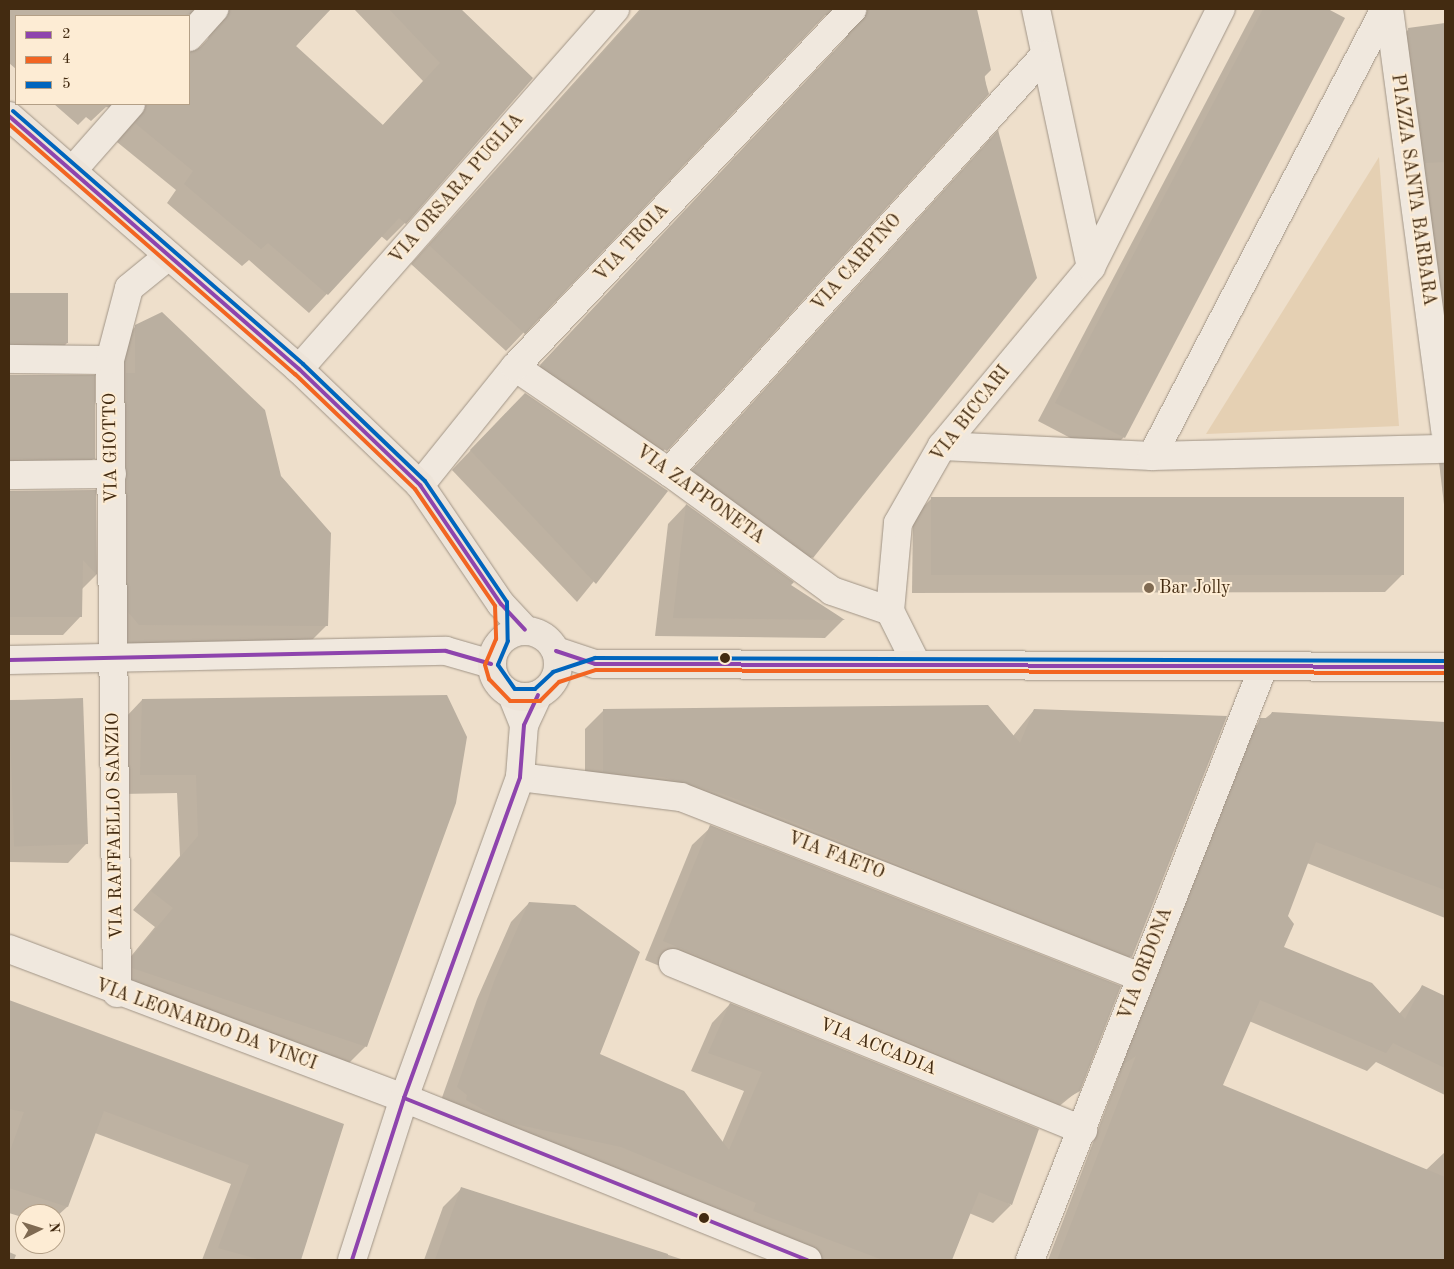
<!DOCTYPE html>
<style>
body{margin:0}
#map{position:relative;width:1454px;height:1269px;overflow:hidden;background:#eedfcb;font-family:"Old Standard TT",serif}
div>[style]{position:absolute}
[style*='--x']{left:calc(var(--x)*1px);top:calc(var(--y)*1px);width:calc(var(--w)*1px);rotate:calc(var(--a)*1deg)}
.green>*{inset:0;background:#e5d0b3}
.shadow>*{inset:0;background:#0003}
.building>*{inset:0;background:#baafa0;transform-origin:0 0}
.roads{filter:drop-shadow(0 0 1px #a09486) drop-shadow(0 0 1px #a09486)}
.minor>*{height:28px;margin:-14px;padding:0 14px;transform-origin:14px;border-radius:14px;background:#f0e8de}
.tertiary>*{height:28px;margin:-14px;padding:0 14px;transform-origin:14px;border-radius:14px;background:#f0e8de}
.secondary>*{height:28px;margin:-14px;padding:0 14px;transform-origin:14px;border-radius:14px;background:#f0e8de}
.primary>*{height:28px;margin:-14px;padding:0 14px;transform-origin:14px;border-radius:14px;background:#ede4d9}
.primary>.ring{margin:-14px;padding:0;box-sizing:content-box;background:none;border:28px solid #ede4d9;border-radius:50%}
.bus-1>*{height:4px;margin:-2px;padding:0 2px;transform-origin:2px;border-radius:2px;background:#8e44ad}
.bus-2>*{height:4px;margin:-2px;padding:0 2px;transform-origin:2px;border-radius:2px;background:#f26522}
.bus-3>*{height:4px;margin:-2px;padding:0 2px;transform-origin:2px;border-radius:2px;background:#0065bd}
.dots>*{width:14px;height:14px;translate:-50% -50%;box-sizing:border-box;border:2px solid #fdecd4;border-radius:50%}
span{translate:-50% -50%;white-space:nowrap;text-align:center;line-height:1.15;-webkit-text-stroke:4px #fdecd4;paint-order:stroke}
.street-label{font-size:18px;color:#432b11}
.poi-label{font-size:18px;color:#432b11}
.left{translate:0 -50%;text-align:left}
.frame{position:absolute;inset:0;border:10px solid #432b11;pointer-events:none}
.legend{position:absolute;left:15px;top:15px;width:175px;height:90px;box-sizing:border-box;background:#fdecd4;border:1px solid #b39f86;margin:0;padding:6px 9px;list-style:none;font-size:15px;color:#432b11}
.legend li{display:flex;align-items:center;gap:10px;height:25px}
.legend b{width:25px;border:1px solid #b39f86}
.north{position:absolute;left:15px;top:1204px;width:50px;height:50px;box-sizing:border-box;background:#fdecd4;border:1px solid #b39f86;border-radius:50%;rotate:85deg;font-size:14px;font-weight:700;line-height:20px;text-align:center;color:#432b11}
.north::after{content:'';display:block;margin:auto;width:18px;height:22px;background:#7f6a52;clip-path:polygon(50% 0,100% 100%,50% 72%,0 100%)}
</style>
<div id="map">
<div class="green">
<div style="clip-path:polygon(1379px 157px,1399px 426px,1206px 434px)"></div>
</div>
<div class="shadow">
<div style="clip-path:polygon(9px 9px,329px 9px,295px 47px,382px 126px,423px 81px,354px 9px,460px 9px,532px 78px,405px 223px,387px 241px,381px 236px,309px 313px,249px 260px,242px 266px,167px 203px,176px 190px,117px 142px,129px 127px,124px 110px,106px 107px,91px 121px,86px 117px,78px 125px,54px 104px,189px 104px,189px 52px,194px 53px,208px 39px,211px 23px,199px 11px,185px 16px,16px 16px,16px 69px,9px 63px)"></div>
<div style="clip-path:polygon(640px 9px,970px 9px,977px 15px,987px 94px,647px 469px,523px 384px,845px 40px,849px 24px,844px 15px,823px 15px,506px 351px,411px 264px)"></div>
<div style="clip-path:polygon(1255px 9px,1325px 9px,1343px 18px,1124px 437px,1105px 456px,1038px 421px)"></div>
<div style="clip-path:polygon(1445px 24px,1445px 513px,1390px 48px,1409px 29px)"></div>
<div style="clip-path:polygon(980px 151px,812px 557px,793px 576px,675px 489px)"></div>
<div style="clip-path:polygon(9px 294px,67px 294px,67px 343px,49px 362px,9px 361px)"></div>
<div style="clip-path:polygon(136px 326px,280px 477px,327px 625px,308px 644px,121px 644px,117px 345px)"></div>
<div style="clip-path:polygon(9px 376px,93px 377px,94px 458px,76px 476px,9px 477px)"></div>
<div style="clip-path:polygon(506px 413px,667px 491px,577px 602px,452px 470px)"></div>
<div style="clip-path:polygon(95px 491px,96px 575px,82px 589px,81px 616px,63px 635px,9px 635px,9px 492px)"></div>
<div style="clip-path:polygon(932px 498px,1404px 573px,1385px 592px,912px 593px,913px 517px)"></div>
<div style="clip-path:polygon(686px 505px,789px 586px,843px 620px,825px 638px,655px 636px,668px 524px)"></div>
<div style="clip-path:polygon(446px 696px,366px 1046px,347px 1065px,114px 977px,155px 927px,133px 910px,180px 856px,177px 793px,122px 794px,124px 719px,142px 700px)"></div>
<div style="clip-path:polygon(82px 699px,86px 844px,68px 863px,9px 862px,9px 700px)"></div>
<div style="clip-path:polygon(604px 710px,1013px 736px,1034px 710px,1131px 956px,1113px 975px,704px 812px,585px 790px,585px 729px)"></div>
<div style="clip-path:polygon(1272px 713px,1445px 723px,1445px 918px,1307px 863px,1287px 916px,1282px 948px,1399px 1014px,1422px 987px,1445px 998px,1445px 1095px,1376px 1062px,1367px 1071px,1249px 1021px,1221px 1085px,1426px 1170px,1445px 1152px,1445px 1260px,1048px 1260px,1120px 1072px,1108px 1079px,1242px 737px)"></div>
<div style="clip-path:polygon(711px 827px,1079px 1090px,1041px 1121px,645px 960px,692px 845px)"></div>
<div style="clip-path:polygon(529px 903px,598px 1054px,722px 1143px,744px 1091px,691px 1071px,712px 1023px,730px 1004px,1011px 1205px,993px 1223px,969px 1213px,951px 1260px,817px 1260px,439px 1106px,477px 999px,511px 922px)"></div>
<div style="clip-path:polygon(17px 1004px,343px 1125px,299px 1260px,202px 1260px,231px 1184px,95px 1133px,67px 1207px,55px 1218px,55px 1214px,25px 1214px,25px 1218px,9px 1213px,9px 1012px)"></div>
<div style="clip-path:polygon(462px 1188px,684px 1260px,424px 1260px,443px 1207px)"></div>
<div style="clip-path:polygon(9px 1252px,16px 1255px,14px 1260px,9px 1260px)"></div>
</div>
<div class="building">
<div style="clip-path:polygon(229px 9px,331px 9px,296px 46px,383px 125px,440px 63px,389px 9px,461px 9px,533px 78px,406px 224px,399px 218px,328px 295px,268px 243px,261px 249px,184px 184px,193px 171px,135px 123px,146px 104px,189px 104px,189px 52px,201px 47px,226px 19px)"></div>
<div style="clip-path:polygon(642px 9px,831px 9px,525px 334px,429px 245px)"></div>
<div style="clip-path:polygon(867px 9px,977px 9px,991px 70px,984px 77px,989px 94px,667px 451px,540px 365px,863px 20px)"></div>
<div style="clip-path:polygon(1263px 9px,1328px 9px,1345px 18px,1125px 438px,1055px 403px)"></div>
<div style="clip-path:polygon(1445px 23px,1445px 162px,1425px 163px,1408px 28px)"></div>
<div style="clip-path:polygon(998px 130px,1037px 278px,813px 558px,692px 470px)"></div>
<div style="left:9px;top:293px;width:59px;height:50px"></div>
<div style="clip-path:polygon(162px 312px,265px 410px,281px 476px,331px 533px,328px 626px,139px 625px,128px 612px,126px 373px,135px 373px,135px 325px)"></div>
<div style="left:9px;top:375px;width:86px;height:84px"></div>
<div style="clip-path:polygon(525px 393px,668px 491px,596px 584px,470px 450px)"></div>
<div style="clip-path:polygon(96px 490px,97px 575px,83px 560px,82px 617px,9px 617px,9px 491px)"></div>
<div style="left:931px;top:497px;width:473px;height:78px"></div>
<div style="clip-path:polygon(686px 504px,794px 582px,791px 585px,845px 620px,673px 618px)"></div>
<div style="clip-path:polygon(447px 695px,467px 737px,456px 803px,367px 1047px,132px 968px,132px 957px,173px 908px,151px 891px,198px 836px,196px 775px,140px 775px,142px 699px)"></div>
<div style="left:83px;top:698px;width:146px;height:74px;rotate:88deg"></div>
<div style="clip-path:polygon(988px 705px,1020px 743px,1034px 709px,1227px 716px,1132px 957px,723px 794px,663px 777px,603px 772px,603px 709px)"></div>
<div style="clip-path:polygon(1272px 712px,1445px 722px,1445px 890px,1316px 842px,1288px 916px,1294px 924px,1284px 947px,1372px 983px,1405px 1019px,1422px 985px,1445px 996px,1445px 1068px,1393px 1043px,1386px 1053px,1260px 1000px,1223px 1085px,1445px 1177px,1445px 1260px,1057px 1260px,1136px 1056px,1124px 1064px,1260px 718px,1269px 718px)"></div>
<div style="clip-path:polygon(710px 825px,1121px 986px,1080px 1091px,1059px 1103px,663px 941px)"></div>
<div style="clip-path:polygon(529px 902px,575px 905px,640px 952px,600px 1054px,684px 1091px,729px 1150px,762px 1072px,708px 1053px,730px 1003px,1039px 1129px,1012px 1205px,979px 1192px,952px 1260px,883px 1260px,753px 1211px,756px 1203px,621px 1147px,506px 1122px,466px 1100px,467px 1095px,457px 1087px,495px 979px)"></div>
<div style="clip-path:polygon(9px 1000px,344px 1124px,301px 1260px,261px 1260px,218px 1248px,249px 1165px,104px 1111px,68px 1207px,9px 1188px,9px 1154px,24px 1112px,9px 1109px)"></div>
<div style="clip-path:polygon(461px 1187px,668px 1254px,667px 1260px,435px 1260px)"></div>
</div>
<div class="roads">
<div class="minor">
<div style="--x:1036;--y:9;--w:264;--a:78"></div>
<div style="--x:1389;--y:9;--w:426;--a:82.4"></div>
<div style="--x:189;--y:37;--w:38;--a:-48"></div>
<div style="--x:72;--y:171;--w:89;--a:-48.6"></div>
<div style="--x:9;--y:359;--w:101;--a:0.6"></div>
<div style="--x:515;--y:367;--w:186;--a:34.3"></div>
<div style="--x:669;--y:472;--w:202;--a:36.1"></div>
<div style="--x:832;--y:591;--w:61;--a:19"></div>
<div style="--x:299;--y:369;--w:479;--a:-48.7"></div>
<div style="--x:942;--y:446;--w:210;--a:2.7"></div>
<div style="--x:1152;--y:456;--w:293;--a:-1.4"></div>
<div style="--x:1152;--y:456;--w:504;--a:-62.47"></div>
<div style="--x:669;--y:472;--w:561;--a:-47.96"></div>
<div style="--x:9;--y:475;--w:103;--a:-0.6"></div>
<div style="--x:420;--y:485;--w:151;--a:-51.2"></div>
<div style="--x:515;--y:367;--w:492;--a:-46.7"></div>
<div style="--x:9;--y:660;--w:437;--a:-1.2"></div>
<div style="--x:446;--y:651;--w:47;--a:16.1"></div>
<div style="--x:917;--y:665;--w:60;--a:-116.6"></div>
<div style="--x:890;--y:611;--w:88;--a:-84.8"></div>
<div style="--x:898;--y:523;--w:89;--a:-60.3"></div>
<div style="--x:942;--y:446;--w:233;--a:-50.2"></div>
<div style="--x:1091;--y:267;--w:289;--a:-63.3"></div>
<div style="--x:520;--y:777;--w:162;--a:7.1"></div>
<div style="--x:681;--y:797;--w:494;--a:21.4"></div>
<div style="--x:9;--y:949;--w:422;--a:20.7"></div>
<div style="--x:673;--y:963;--w:443;--a:22.2"></div>
<div style="--x:117;--y:993;--w:633;--a:-90.63"></div>
<div style="--x:110;--y:360;--w:74;--a:-75.2"></div>
<div style="--x:129;--y:288;--w:49;--a:-39.2"></div>
<div style="--x:1030;--y:1260;--w:636;--a:-68.52"></div>
</div>
<div class="tertiary">
<div style="--x:404;--y:1098;--w:435;--a:21.9"></div>
</div>
<div class="secondary">
<div style="--x:512;--y:695;--w:32;--a:68"></div>
<div style="--x:352;--y:1260;--w:170;--a:-72.2"></div>
<div style="--x:404;--y:1098;--w:341;--a:-70.1"></div>
<div style="--x:520;--y:777;--w:52;--a:-85.6"></div>
<div style="--x:524;--y:725;--w:33;--a:-65"></div>
</div>
<div class="primary">
<div style="--x:9;--y:116;--w:385;--a:41.1"></div>
<div style="--x:299;--y:369;--w:168;--a:43.8"></div>
<div style="--x:420;--y:485;--w:144;--a:55.8"></div>
<div style="--x:501;--y:604;--w:35;--a:47"></div>
<div class="ring" style="left:492px;top:631px;width:38px;height:38px"></div>
<div style="--x:556;--y:651;--w:41;--a:18.4"></div>
<div style="--x:595;--y:664;--w:850;--a:0.2"></div>
</div>
</div>
<div class="bus-1">
<div style="--x:9;--y:116;--w:385;--a:41.1"></div>
<div style="--x:299;--y:369;--w:168;--a:43.8"></div>
<div style="--x:420;--y:485;--w:144;--a:55.8"></div>
<div style="--x:501;--y:604;--w:35;--a:47"></div>
<div style="--x:556;--y:651;--w:41;--a:18.4"></div>
<div style="--x:595;--y:664;--w:850;--a:0.2"></div>
<div style="--x:9;--y:660;--w:437;--a:-1.2"></div>
<div style="--x:446;--y:651;--w:47;--a:16.1"></div>
<div style="--x:404;--y:1098;--w:435;--a:21.9"></div>
<div style="--x:352;--y:1260;--w:170;--a:-72.2"></div>
<div style="--x:404;--y:1098;--w:341;--a:-70.1"></div>
<div style="--x:520;--y:777;--w:52;--a:-85.6"></div>
<div style="--x:524;--y:725;--w:33;--a:-65"></div>
</div>
<div class="bus-2">
<div style="--x:9;--y:124;--w:380;--a:41.2"></div>
<div style="--x:295;--y:374;--w:166;--a:43.8"></div>
<div style="--x:415;--y:489;--w:142;--a:55.6"></div>
<div style="--x:495;--y:606;--w:33;--a:88"></div>
<div style="--x:496;--y:639;--w:28;--a:113"></div>
<div style="--x:485;--y:665;--w:15;--a:74"></div>
<div style="--x:489;--y:679;--w:30;--a:46"></div>
<div style="--x:510;--y:701;--w:30;--a:0"></div>
<div style="--x:540;--y:701;--w:27;--a:-45"></div>
<div style="--x:559;--y:682;--w:39;--a:-18"></div>
<div style="--x:596;--y:670;--w:849;--a:0.2"></div>
</div>
<div class="bus-3">
<div style="--x:13;--y:111;--w:385;--a:41.1"></div>
<div style="--x:303;--y:364;--w:169;--a:43.8"></div>
<div style="--x:425;--y:481;--w:146;--a:55.9"></div>
<div style="--x:507;--y:602;--w:39;--a:89"></div>
<div style="--x:508;--y:641;--w:26;--a:113"></div>
<div style="--x:498;--y:665;--w:29;--a:55"></div>
<div style="--x:515;--y:689;--w:20;--a:0"></div>
<div style="--x:535;--y:689;--w:25;--a:-43"></div>
<div style="--x:553;--y:672;--w:44;--a:-18.4"></div>
<div style="--x:595;--y:658;--w:850;--a:0.2"></div>
</div>
<div class="dots">
<div style="left:1149px;top:588px;background:#7f6a52"></div>
<div style="left:725px;top:658px;background:#432b11"></div>
<div style="left:704px;top:1218px;background:#432b11"></div>
</div>
<div class="street-label">
<span style="left:457px;top:189px;rotate:-49deg">VIA ORSARA PUGLIA</span>
<span style="left:1413px;top:190px;rotate:82deg">PIAZZA SANTA BARBARA</span>
<span style="left:632px;top:243px;rotate:-47deg">VIA TROIA</span>
<span style="left:857px;top:263px;rotate:-48deg">VIA CARPINO</span>
<span style="left:971px;top:414px;rotate:-52deg">VIA BICCARI</span>
<span style="left:111px;top:448px;rotate:-91deg">VIA GIOTTO</span>
<span style="left:700px;top:495px;rotate:36deg">VIA ZAPPONETA</span>
<span style="left:115px;top:826px;rotate:-91deg">VIA RAFFAELLO SANZIO</span>
<span style="left:836px;top:856px;rotate:21deg">VIA FAETO</span>
<span style="left:1146px;top:964px;rotate:-69deg">VIA ORDONA</span>
<span style="left:206px;top:1025px;rotate:20deg">VIA LEONARDO DA VINCI</span>
<span style="left:878px;top:1047px;rotate:22deg">VIA ACCADIA</span>
</div>
<div class="poi-label">
<span class="left" style="left:1159px;top:588px">Bar Jolly</span>
</div>
<div class="frame"></div>
<ul class="legend">
<li><b style="height:6px;background:#8e44ad"></b>2</li>
<li><b style="height:6px;background:#f26522"></b>4</li>
<li><b style="height:6px;background:#0065bd"></b>5</li>
</ul>
<div class="north">N</div>
</div>
